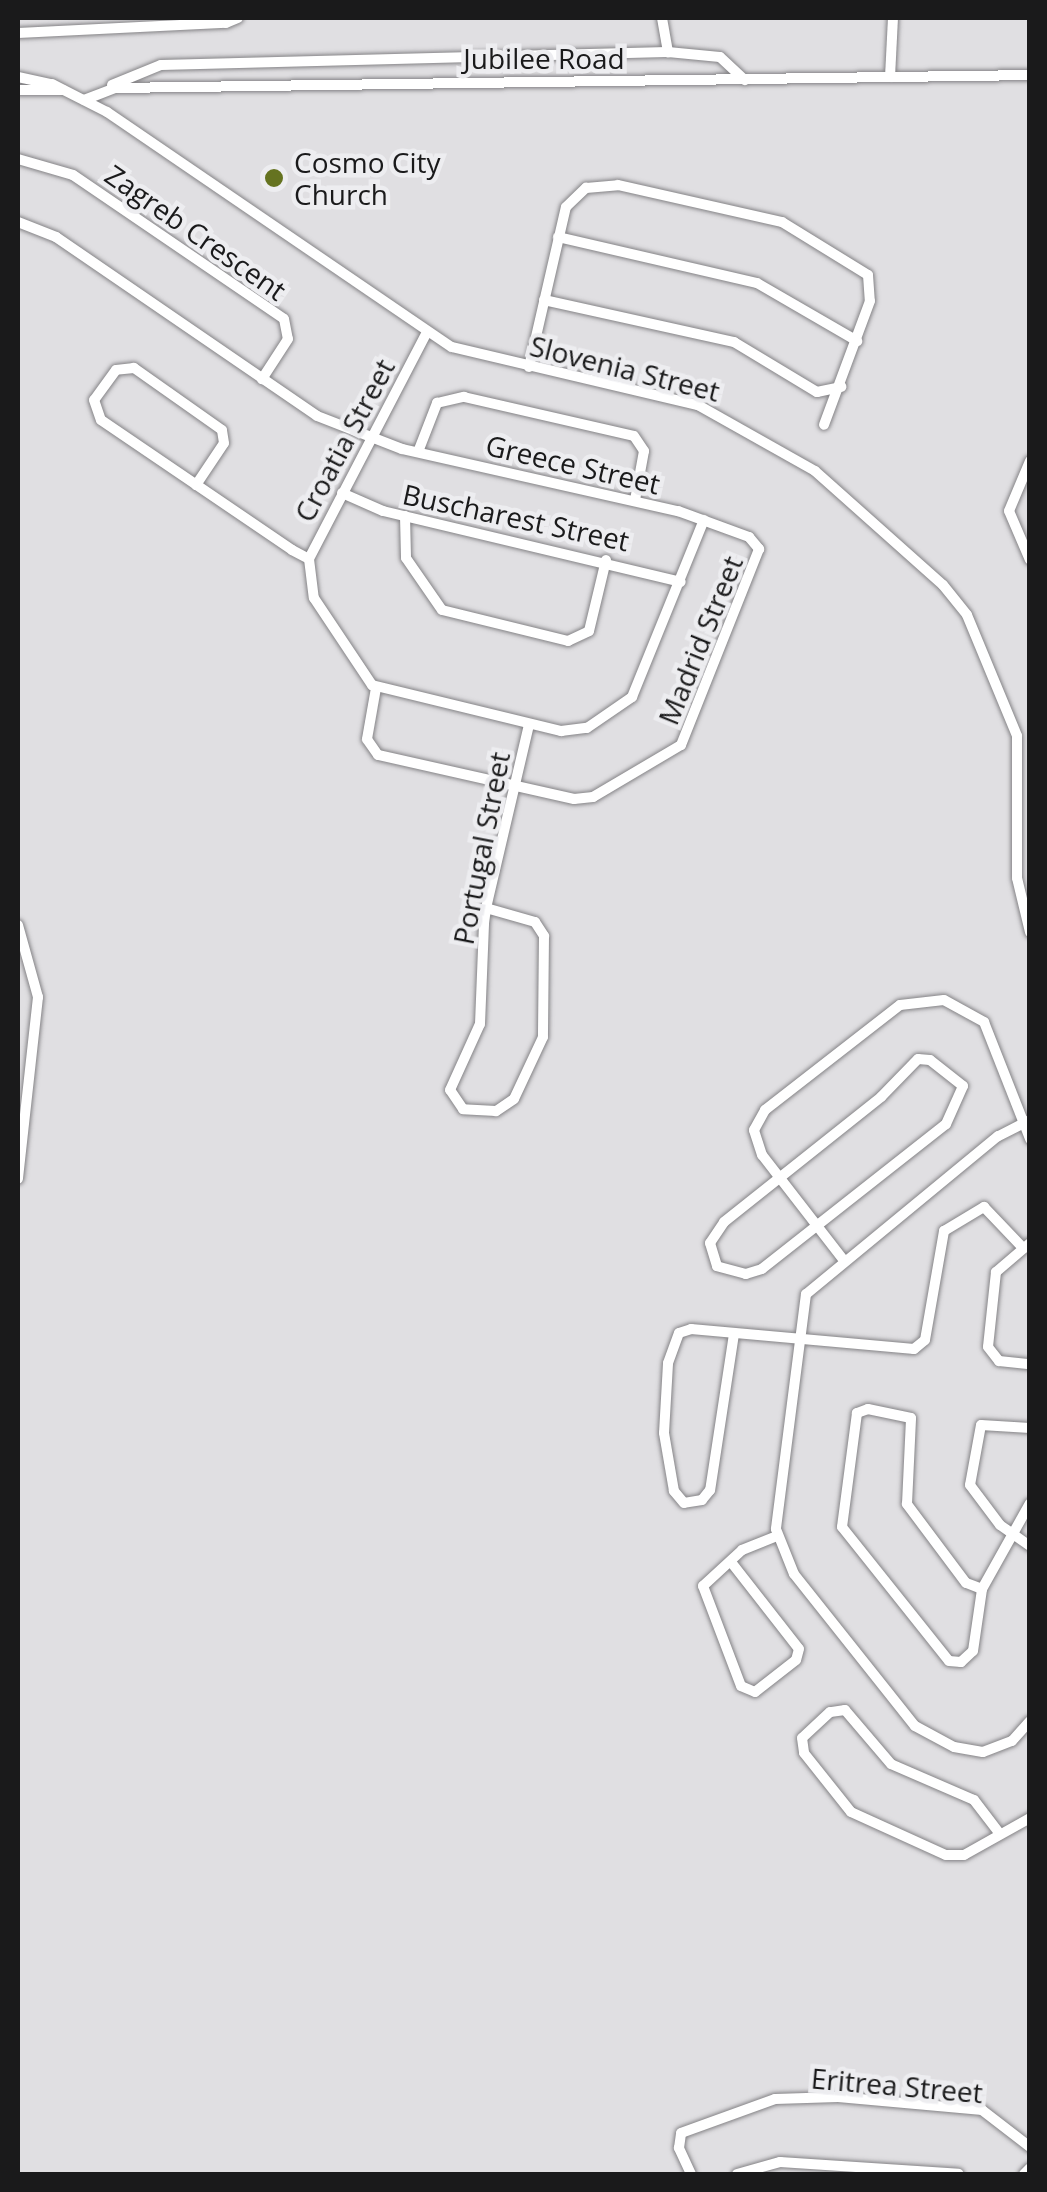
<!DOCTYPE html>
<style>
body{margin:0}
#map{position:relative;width:1047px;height:2192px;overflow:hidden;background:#e0dfe2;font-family:"Open Sans",sans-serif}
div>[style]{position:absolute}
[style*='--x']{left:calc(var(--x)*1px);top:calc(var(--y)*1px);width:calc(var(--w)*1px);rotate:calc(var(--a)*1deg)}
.roads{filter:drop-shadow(0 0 2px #848386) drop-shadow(0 0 2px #848386)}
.minor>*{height:10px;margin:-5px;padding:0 5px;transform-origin:5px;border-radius:5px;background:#fff}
.dots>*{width:28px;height:28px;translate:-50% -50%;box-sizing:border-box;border:5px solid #ededf0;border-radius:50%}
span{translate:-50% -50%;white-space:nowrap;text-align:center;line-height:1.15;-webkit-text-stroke:9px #ededf0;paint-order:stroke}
.street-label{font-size:28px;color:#1a1a1b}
.poi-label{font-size:28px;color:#1a1a1b}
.left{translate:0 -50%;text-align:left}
.frame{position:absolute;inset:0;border:20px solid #1a1a1b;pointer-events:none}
</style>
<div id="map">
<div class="roads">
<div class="minor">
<div style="--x:662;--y:18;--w:35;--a:80"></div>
<div style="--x:18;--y:33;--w:208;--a:-2.8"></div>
<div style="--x:226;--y:23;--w:13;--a:-23"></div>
<div style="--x:18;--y:77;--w:35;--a:12"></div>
<div style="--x:52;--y:84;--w:62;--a:27"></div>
<div style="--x:107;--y:112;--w:417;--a:34.3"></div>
<div style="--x:452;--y:347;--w:253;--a:13.3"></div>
<div style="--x:698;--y:405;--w:134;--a:29.4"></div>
<div style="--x:815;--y:471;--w:171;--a:41.7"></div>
<div style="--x:943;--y:585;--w:38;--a:51"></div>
<div style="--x:967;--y:615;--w:131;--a:67.5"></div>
<div style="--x:1017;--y:736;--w:142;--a:90"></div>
<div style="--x:1017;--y:878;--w:56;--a:76.5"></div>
<div style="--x:890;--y:77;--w:59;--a:-87.1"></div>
<div style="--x:112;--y:85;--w:53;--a:-22.2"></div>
<div style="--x:161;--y:65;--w:507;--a:-1.47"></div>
<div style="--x:668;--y:52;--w:52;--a:5.5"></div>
<div style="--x:720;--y:57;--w:34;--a:43"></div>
<div style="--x:18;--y:90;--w:45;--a:0"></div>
<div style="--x:84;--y:100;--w:33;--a:-21"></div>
<div style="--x:115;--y:88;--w:915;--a:-0.81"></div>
<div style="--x:18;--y:159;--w:57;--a:16.2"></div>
<div style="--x:73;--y:175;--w:255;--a:34.3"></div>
<div style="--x:284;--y:319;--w:20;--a:79"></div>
<div style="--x:288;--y:339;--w:48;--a:123"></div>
<div style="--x:18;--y:222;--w:41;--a:21.5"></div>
<div style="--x:56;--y:237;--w:316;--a:34.4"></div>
<div style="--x:317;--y:416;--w:91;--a:21.2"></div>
<div style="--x:402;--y:449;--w:283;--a:12.7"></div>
<div style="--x:678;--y:511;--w:76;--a:20.1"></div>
<div style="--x:749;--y:537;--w:16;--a:50"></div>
<div style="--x:759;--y:549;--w:211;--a:111.7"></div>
<div style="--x:681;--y:745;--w:102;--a:149.4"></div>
<div style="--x:593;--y:797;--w:19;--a:174"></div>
<div style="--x:574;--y:799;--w:201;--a:-167.3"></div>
<div style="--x:378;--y:755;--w:19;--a:-125"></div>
<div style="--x:367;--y:739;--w:52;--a:-80"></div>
<div style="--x:558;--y:237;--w:204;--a:13"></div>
<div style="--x:757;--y:283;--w:116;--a:30.1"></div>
<div style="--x:544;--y:300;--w:195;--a:12.5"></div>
<div style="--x:734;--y:342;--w:97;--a:31.1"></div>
<div style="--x:817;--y:392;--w:25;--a:-12"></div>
<div style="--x:427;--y:332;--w:256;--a:117.5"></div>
<div style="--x:309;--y:559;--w:39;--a:83"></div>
<div style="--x:314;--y:598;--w:105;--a:56.3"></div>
<div style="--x:372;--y:685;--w:195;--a:13.7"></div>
<div style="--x:561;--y:731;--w:26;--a:-7"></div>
<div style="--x:587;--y:728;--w:55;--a:-34.6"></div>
<div style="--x:632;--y:697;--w:191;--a:-67.9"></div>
<div style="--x:529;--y:367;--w:164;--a:-77"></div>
<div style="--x:566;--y:207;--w:28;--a:-44"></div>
<div style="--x:586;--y:188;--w:32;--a:-5"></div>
<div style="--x:618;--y:185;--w:168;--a:12.7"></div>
<div style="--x:782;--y:222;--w:101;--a:31.6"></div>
<div style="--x:868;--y:275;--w:26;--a:86"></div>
<div style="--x:870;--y:301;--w:132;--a:110.4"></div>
<div style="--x:418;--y:452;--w:53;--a:-68.8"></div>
<div style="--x:437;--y:403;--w:28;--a:-13"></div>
<div style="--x:464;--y:397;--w:174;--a:12.9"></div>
<div style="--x:634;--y:436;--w:18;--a:56"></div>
<div style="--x:644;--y:451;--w:50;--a:100.4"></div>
<div style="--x:1030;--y:461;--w:54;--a:112.8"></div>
<div style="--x:1009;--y:511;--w:53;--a:66.8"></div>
<div style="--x:196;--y:485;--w:50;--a:-56.3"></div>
<div style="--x:224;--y:443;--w:13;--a:-99"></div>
<div style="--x:222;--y:430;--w:108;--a:-144.8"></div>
<div style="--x:134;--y:368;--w:18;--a:174"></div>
<div style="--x:116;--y:370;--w:37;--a:126"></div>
<div style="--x:94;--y:400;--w:21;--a:71"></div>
<div style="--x:101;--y:420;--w:231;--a:34.2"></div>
<div style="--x:292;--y:550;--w:19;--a:28"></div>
<div style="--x:342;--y:493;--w:45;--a:23.7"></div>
<div style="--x:383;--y:511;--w:306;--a:13.4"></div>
<div style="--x:405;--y:516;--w:42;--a:88.6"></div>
<div style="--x:406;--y:558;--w:63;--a:55.3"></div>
<div style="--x:442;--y:610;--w:130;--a:13.8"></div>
<div style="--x:568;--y:641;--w:23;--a:-25"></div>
<div style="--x:589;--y:631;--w:73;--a:-76.5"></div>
<div style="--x:486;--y:908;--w:51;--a:15.9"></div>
<div style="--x:535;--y:922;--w:17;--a:57"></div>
<div style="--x:544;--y:936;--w:101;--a:90.6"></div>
<div style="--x:543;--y:1037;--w:68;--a:115.1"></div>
<div style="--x:514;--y:1099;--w:22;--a:146"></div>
<div style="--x:496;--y:1111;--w:33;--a:-177"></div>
<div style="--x:463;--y:1109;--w:23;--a:-124"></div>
<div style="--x:450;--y:1090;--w:72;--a:-65.6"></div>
<div style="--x:480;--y:1024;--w:101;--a:-87.7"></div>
<div style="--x:484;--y:923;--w:15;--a:-82"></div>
<div style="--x:486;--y:908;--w:189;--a:-76.8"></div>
<div style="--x:18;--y:925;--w:75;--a:74.5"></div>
<div style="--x:38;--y:997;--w:183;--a:96.3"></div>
<div style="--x:918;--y:1059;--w:12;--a:5"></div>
<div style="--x:930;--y:1060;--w:42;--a:38.2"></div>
<div style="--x:963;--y:1086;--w:42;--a:114.1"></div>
<div style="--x:946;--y:1124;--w:234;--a:141.8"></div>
<div style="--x:762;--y:1269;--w:17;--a:163"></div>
<div style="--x:746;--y:1274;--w:30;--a:-165"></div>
<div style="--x:717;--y:1266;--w:24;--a:-107"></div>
<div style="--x:710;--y:1243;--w:25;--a:-56"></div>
<div style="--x:724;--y:1222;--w:201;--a:-38.5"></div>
<div style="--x:881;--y:1097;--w:53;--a:-45.8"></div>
<div style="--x:1030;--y:1120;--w:36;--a:153"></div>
<div style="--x:998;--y:1136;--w:249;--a:140.5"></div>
<div style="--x:806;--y:1294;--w:237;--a:97.3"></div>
<div style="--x:776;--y:1529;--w:48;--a:68.2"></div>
<div style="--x:794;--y:1574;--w:194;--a:51.5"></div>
<div style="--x:915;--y:1726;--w:44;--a:28.3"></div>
<div style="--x:954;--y:1747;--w:29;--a:10"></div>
<div style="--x:983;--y:1752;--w:31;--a:-21"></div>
<div style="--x:1012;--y:1741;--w:27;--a:-48"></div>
<div style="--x:1030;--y:1243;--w:45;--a:139.5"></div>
<div style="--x:996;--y:1272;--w:75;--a:96.1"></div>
<div style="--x:988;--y:1347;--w:18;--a:52"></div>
<div style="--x:999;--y:1361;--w:31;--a:6"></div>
<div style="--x:842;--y:1258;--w:130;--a:-127.8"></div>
<div style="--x:762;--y:1155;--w:26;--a:-108"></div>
<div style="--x:754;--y:1130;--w:23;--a:-61"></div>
<div style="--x:765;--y:1110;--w:171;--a:-37.9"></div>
<div style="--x:900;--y:1005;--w:44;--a:-6.5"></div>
<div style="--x:944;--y:1000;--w:46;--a:28.8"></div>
<div style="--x:984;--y:1022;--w:126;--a:68.5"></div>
<div style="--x:734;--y:1334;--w:158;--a:98.7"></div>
<div style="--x:710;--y:1490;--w:13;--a:129"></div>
<div style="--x:702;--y:1500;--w:18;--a:171"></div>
<div style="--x:684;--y:1503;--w:16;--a:-130"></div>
<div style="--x:674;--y:1491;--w:59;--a:-99.8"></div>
<div style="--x:664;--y:1433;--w:70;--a:-86.7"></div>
<div style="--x:668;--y:1363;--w:32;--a:-70"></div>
<div style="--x:679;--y:1333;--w:13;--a:-18"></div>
<div style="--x:691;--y:1329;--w:224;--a:5.1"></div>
<div style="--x:914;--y:1349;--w:14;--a:-39"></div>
<div style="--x:925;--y:1340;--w:111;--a:-80.1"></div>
<div style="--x:944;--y:1231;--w:47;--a:-31"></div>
<div style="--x:984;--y:1207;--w:57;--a:46.4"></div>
<div style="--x:1030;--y:1428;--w:49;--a:-176.5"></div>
<div style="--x:981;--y:1425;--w:61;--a:100.4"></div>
<div style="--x:970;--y:1485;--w:50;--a:53.1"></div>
<div style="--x:1000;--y:1525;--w:37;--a:35"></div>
<div style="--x:731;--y:1562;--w:110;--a:52"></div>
<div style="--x:799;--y:1649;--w:11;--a:105"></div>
<div style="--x:796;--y:1660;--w:52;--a:142"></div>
<div style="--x:755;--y:1692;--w:15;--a:-157"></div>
<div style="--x:741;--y:1686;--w:107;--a:-110.8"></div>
<div style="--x:703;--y:1586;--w:53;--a:-42.7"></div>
<div style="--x:742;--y:1550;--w:38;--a:-22"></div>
<div style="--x:982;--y:1589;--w:17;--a:-159"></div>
<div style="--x:966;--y:1583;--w:99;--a:-126.8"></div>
<div style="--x:907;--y:1504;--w:86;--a:-87.3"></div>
<div style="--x:911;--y:1418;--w:44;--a:-168.2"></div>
<div style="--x:868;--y:1409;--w:12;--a:160"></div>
<div style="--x:857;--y:1413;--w:115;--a:97.5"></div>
<div style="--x:842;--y:1527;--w:171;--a:51.4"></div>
<div style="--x:949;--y:1661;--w:12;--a:5"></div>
<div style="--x:961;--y:1662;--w:16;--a:-43"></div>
<div style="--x:973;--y:1651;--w:63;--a:-81.7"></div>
<div style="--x:982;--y:1589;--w:98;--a:-60.8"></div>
<div style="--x:1000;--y:1834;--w:43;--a:-127.4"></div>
<div style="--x:974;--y:1800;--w:90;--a:-156.6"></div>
<div style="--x:891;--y:1764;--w:71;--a:-130.4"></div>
<div style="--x:845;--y:1710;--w:15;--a:172"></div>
<div style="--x:830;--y:1712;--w:38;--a:137"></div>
<div style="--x:802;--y:1738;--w:15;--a:82"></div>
<div style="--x:804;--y:1753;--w:75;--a:51.5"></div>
<div style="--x:851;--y:1812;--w:104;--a:24.4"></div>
<div style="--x:946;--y:1855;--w:18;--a:0"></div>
<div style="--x:964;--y:1855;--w:76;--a:-29.3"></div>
<div style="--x:691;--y:2174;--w:29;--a:-115"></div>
<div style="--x:679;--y:2148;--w:15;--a:-82"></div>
<div style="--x:681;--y:2133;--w:100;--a:-19.9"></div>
<div style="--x:775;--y:2099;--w:63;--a:-1.8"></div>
<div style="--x:838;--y:2097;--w:145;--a:5.2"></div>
<div style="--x:982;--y:2110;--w:61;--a:37.6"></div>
<div style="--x:737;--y:2174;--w:45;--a:-15.6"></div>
<div style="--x:780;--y:2162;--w:179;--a:3.8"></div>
<div style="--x:1024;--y:2174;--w:8;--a:-45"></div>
</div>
</div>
<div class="dots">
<div style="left:274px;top:178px;background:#657320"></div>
</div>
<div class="street-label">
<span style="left:544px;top:58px">Jubilee Road</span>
<span style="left:196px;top:232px;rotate:35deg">Zagreb Crescent</span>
<span style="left:625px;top:368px;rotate:14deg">Slovenia Street</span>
<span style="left:344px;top:440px;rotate:-62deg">Croatia Street</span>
<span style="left:573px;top:464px;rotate:13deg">Greece Street</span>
<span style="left:516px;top:517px;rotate:12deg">Buscharest Street</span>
<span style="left:700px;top:640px;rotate:-68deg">Madrid Street</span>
<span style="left:481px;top:848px;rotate:-79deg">Portugal Street</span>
<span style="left:897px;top:2085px;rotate:5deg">Eritrea Street</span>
</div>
<div class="poi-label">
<span class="left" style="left:294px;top:178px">Cosmo City<br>Church</span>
</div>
<div class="frame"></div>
</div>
